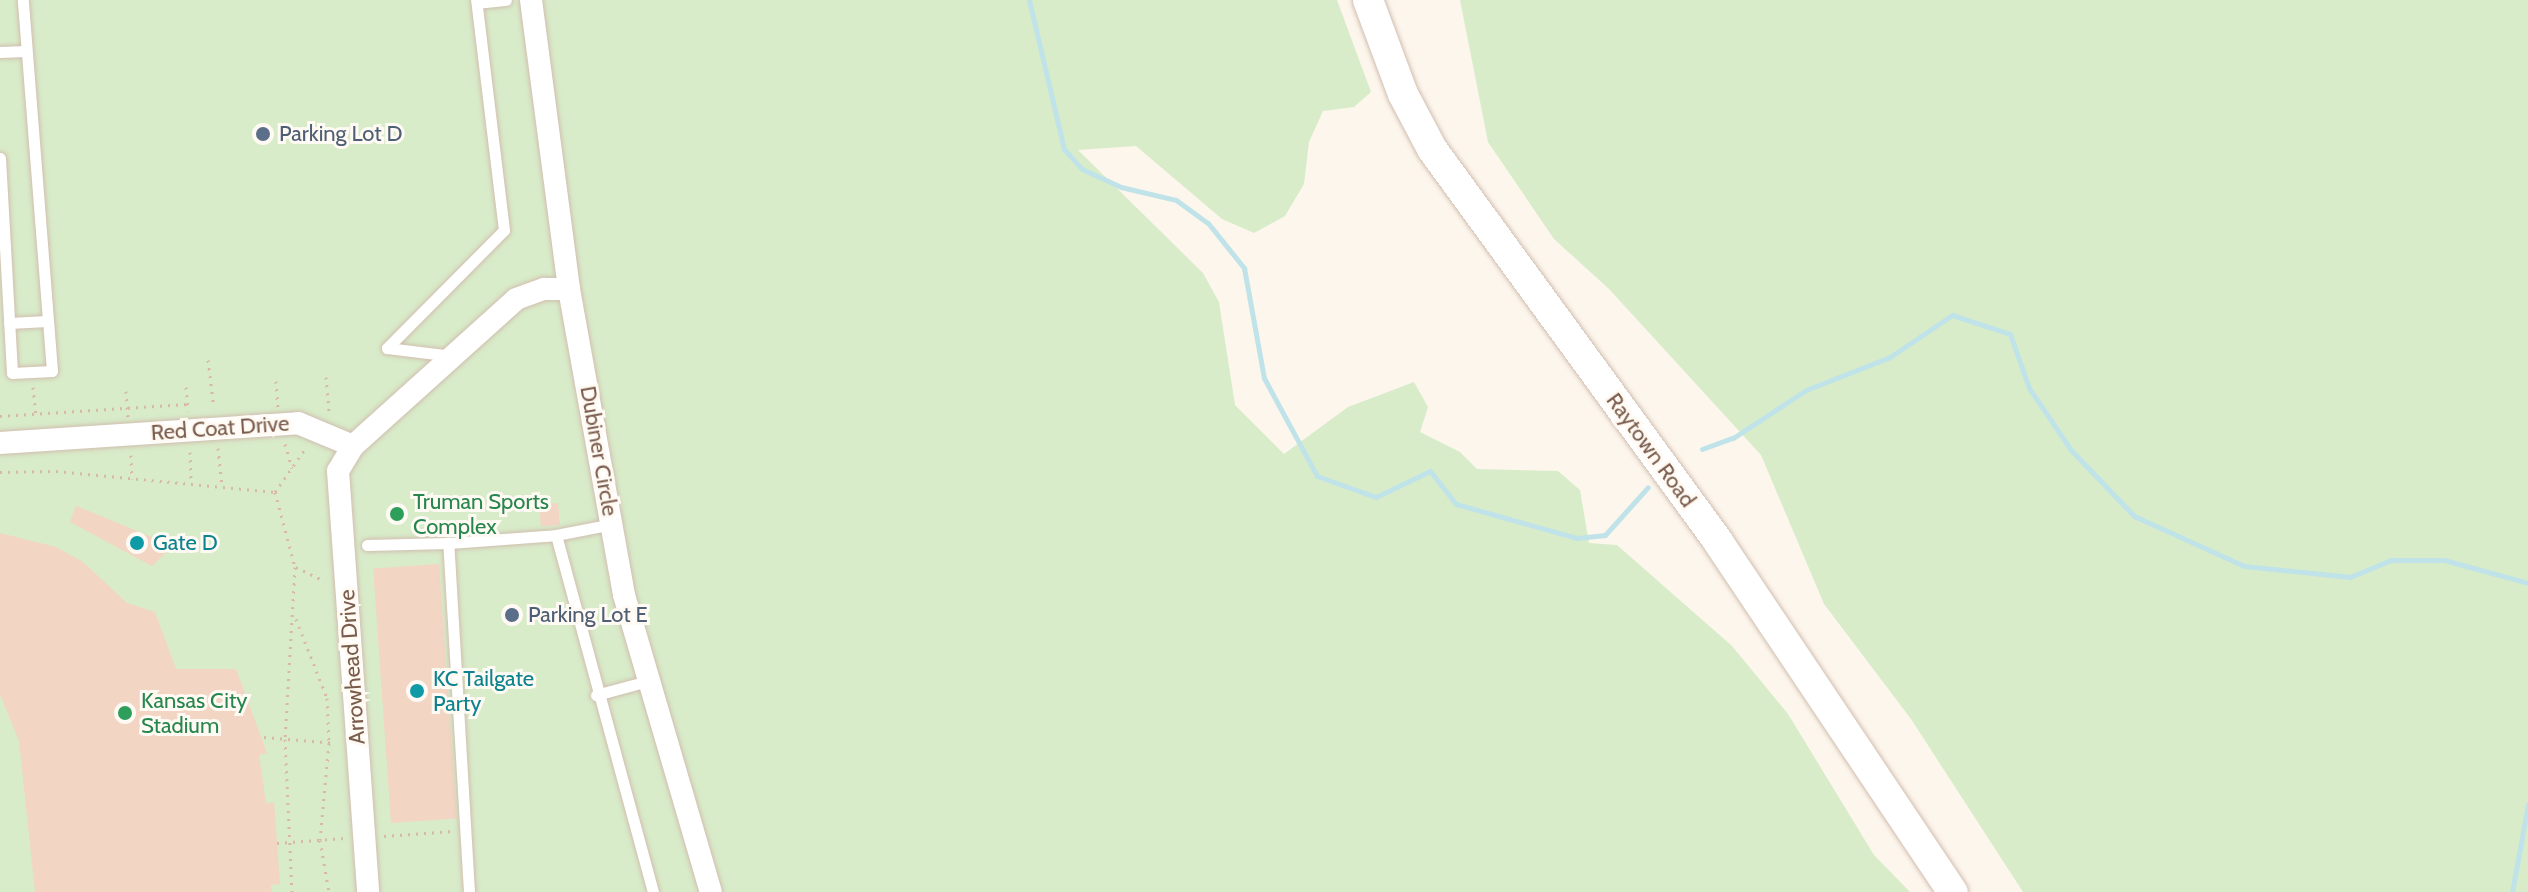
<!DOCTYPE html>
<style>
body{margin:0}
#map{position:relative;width:2528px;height:892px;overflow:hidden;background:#fdf6ec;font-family:Cabin,sans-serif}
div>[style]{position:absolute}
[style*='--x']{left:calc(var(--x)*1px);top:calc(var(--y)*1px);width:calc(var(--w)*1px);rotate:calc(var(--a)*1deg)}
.green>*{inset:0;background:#d8ecc9}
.stream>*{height:5px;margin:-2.5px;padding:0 2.5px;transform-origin:2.5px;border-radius:2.5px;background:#bfe3e8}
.building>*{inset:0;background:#f3d5c3;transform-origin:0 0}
.path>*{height:3px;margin-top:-1.5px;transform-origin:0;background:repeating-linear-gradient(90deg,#d9b8a5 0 2px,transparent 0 8px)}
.roads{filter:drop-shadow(0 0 2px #d1beb0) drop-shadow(0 0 2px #d1beb0)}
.service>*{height:11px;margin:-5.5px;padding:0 5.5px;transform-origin:5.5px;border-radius:5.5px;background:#fff}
.minor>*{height:22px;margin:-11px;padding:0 11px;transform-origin:11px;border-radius:11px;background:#fff}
.secondary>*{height:30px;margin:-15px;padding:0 15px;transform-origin:15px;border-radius:15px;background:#fff}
.dots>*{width:22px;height:22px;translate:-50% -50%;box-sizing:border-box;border:4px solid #fffaf3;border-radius:50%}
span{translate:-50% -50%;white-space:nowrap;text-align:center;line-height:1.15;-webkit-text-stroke:6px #fffaf3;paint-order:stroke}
.service-label{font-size:22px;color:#4e5e75}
.left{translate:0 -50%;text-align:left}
.street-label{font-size:22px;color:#7a5c4d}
.leisure-label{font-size:22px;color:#27864d}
.culture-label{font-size:22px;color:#0d838f}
</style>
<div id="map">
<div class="green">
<div style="clip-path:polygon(0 0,1337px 0,1371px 92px,1354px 107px,1323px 111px,1309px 142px,1304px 184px,1285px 216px,1254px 233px,1222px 219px,1136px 146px,1078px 150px,1203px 273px,1219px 302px,1235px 405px,1284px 454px,1348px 407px,1414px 382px,1428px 407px,1420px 432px,1460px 452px,1477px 469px,1558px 471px,1580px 490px,1589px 543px,1617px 545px,1732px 646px,1788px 714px,1874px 855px,1910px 892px,0 892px)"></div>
<div style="clip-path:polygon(1460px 0,2528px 0,2528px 892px,2023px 892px,1911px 719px,1824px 604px,1761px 455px,1609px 289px,1554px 239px,1488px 142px)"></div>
</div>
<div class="stream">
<div style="--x:1029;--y:0;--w:153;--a:76.8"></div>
<div style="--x:1064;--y:149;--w:27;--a:48"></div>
<div style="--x:1082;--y:169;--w:43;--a:24.8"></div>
<div style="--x:1121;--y:187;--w:57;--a:13.3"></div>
<div style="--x:1176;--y:200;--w:39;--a:36"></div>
<div style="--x:1208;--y:223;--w:58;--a:51.3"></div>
<div style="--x:1244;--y:268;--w:112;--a:79.7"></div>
<div style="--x:1264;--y:378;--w:111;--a:61.6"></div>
<div style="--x:1317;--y:476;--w:63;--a:19.6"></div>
<div style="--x:1376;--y:497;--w:60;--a:-25.7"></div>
<div style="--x:1430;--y:471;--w:42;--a:51.8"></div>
<div style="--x:1456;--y:504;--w:126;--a:15.7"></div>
<div style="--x:1577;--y:538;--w:28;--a:-6"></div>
<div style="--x:1605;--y:535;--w:64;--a:-48.1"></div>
<div style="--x:1702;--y:449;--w:33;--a:-20"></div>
<div style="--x:1733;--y:438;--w:87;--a:-33.3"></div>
<div style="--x:1806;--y:390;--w:90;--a:-21.4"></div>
<div style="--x:1890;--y:357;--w:75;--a:-34.1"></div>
<div style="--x:1952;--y:315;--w:61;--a:18.1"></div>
<div style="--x:2010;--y:334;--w:57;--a:70.6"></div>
<div style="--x:2029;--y:388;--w:75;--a:55.9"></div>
<div style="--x:2071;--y:450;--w:91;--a:46.3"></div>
<div style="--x:2134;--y:516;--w:121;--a:24.4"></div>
<div style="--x:2244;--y:566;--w:107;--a:5.9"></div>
<div style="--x:2350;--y:577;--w:44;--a:-22.5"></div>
<div style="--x:2391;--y:560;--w:53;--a:0"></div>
<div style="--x:2444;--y:560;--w:87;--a:15.3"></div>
<div style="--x:2512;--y:892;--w:89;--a:-79.7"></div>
</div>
<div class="building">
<div style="left:558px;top:503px;width:22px;height:19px;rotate:85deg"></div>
<div style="clip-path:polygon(76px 506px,101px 516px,173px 546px,152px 566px,70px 522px)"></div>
<div style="clip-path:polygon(0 533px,56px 547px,83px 562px,127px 603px,155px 612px,176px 669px,236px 669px,267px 753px,259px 755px,266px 803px,274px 802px,280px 884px,271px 885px,272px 892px,35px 892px,19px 741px,0 695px)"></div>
<div style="left:439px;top:564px;width:255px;height:66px;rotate:86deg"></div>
</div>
<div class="path">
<div style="--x:208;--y:360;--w:48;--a:82.9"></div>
<div style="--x:326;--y:377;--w:34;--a:85"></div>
<div style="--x:276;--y:381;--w:26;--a:86"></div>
<div style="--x:33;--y:387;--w:28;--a:84"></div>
<div style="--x:186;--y:387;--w:24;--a:85"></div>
<div style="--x:126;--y:391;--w:26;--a:86"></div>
<div style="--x:0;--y:416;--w:187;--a:-3.7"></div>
<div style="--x:285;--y:444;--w:25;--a:74"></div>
<div style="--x:218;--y:448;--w:39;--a:84"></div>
<div style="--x:190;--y:452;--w:32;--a:88"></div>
<div style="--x:131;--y:455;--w:24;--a:88"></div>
<div style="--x:0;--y:472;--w:56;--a:-1"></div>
<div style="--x:56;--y:471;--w:220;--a:5.5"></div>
<div style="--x:275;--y:492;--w:52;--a:-55.1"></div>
<div style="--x:275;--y:492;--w:78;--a:75.1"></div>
<div style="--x:295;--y:567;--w:172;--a:93.3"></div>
<div style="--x:285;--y:739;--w:153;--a:87.4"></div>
<div style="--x:296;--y:567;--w:32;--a:26"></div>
<div style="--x:296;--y:619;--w:85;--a:68.6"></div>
<div style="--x:327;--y:698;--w:45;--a:87.5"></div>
<div style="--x:329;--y:743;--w:97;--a:95.3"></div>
<div style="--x:320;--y:840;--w:53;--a:80.2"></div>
<div style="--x:264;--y:737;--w:72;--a:4.8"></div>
<div style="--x:384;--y:836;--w:69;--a:-4.1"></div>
<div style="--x:277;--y:843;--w:68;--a:-4.2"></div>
</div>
<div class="roads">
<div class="service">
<div style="--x:477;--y:3;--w:29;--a:-6"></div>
<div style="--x:0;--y:52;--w:26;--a:-2"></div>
<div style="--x:0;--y:158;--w:215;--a:86.8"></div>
<div style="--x:12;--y:373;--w:40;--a:-2.9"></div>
<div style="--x:52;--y:371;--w:372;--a:-94.5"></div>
<div style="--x:9;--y:323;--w:38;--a:-3"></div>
<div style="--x:387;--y:348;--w:166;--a:-45.2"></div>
<div style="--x:504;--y:230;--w:232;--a:-96.9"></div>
<div style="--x:387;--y:348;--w:66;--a:6.9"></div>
<div style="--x:556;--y:535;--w:57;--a:-11.1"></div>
<div style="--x:367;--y:545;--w:81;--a:-1.4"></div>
<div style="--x:596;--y:695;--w:54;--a:-15.1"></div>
<div style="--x:469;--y:892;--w:350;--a:-93.4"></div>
<div style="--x:448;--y:543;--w:108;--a:-4.2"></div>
<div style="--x:556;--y:535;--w:370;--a:74.8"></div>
</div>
<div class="minor">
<div style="--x:531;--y:0;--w:291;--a:82.5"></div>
<div style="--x:569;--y:289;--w:311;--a:79.8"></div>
<div style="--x:624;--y:595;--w:309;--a:73.7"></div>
<div style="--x:0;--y:443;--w:299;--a:-3.8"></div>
<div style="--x:298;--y:423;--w:60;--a:22.7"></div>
<div style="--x:353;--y:446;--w:219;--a:-42"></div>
<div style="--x:516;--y:299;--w:30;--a:-20"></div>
<div style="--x:544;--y:289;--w:25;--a:0"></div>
<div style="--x:353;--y:446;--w:29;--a:121"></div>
<div style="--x:338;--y:471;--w:422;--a:85.9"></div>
</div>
<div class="secondary">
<div style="--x:1368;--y:0;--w:100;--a:69.6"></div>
<div style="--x:1403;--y:94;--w:62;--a:62.2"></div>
<div style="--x:1432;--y:149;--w:487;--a:53.9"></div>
<div style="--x:1719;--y:543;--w:420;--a:56.2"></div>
</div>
</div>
<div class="dots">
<div style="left:263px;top:134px;background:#5c6f8a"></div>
<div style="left:397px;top:514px;background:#2e9e5b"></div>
<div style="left:137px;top:543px;background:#0f9aa8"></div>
<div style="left:512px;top:615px;background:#5c6f8a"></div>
<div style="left:417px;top:691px;background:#0f9aa8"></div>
<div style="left:125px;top:713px;background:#2e9e5b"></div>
</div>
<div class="service-label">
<span class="left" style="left:279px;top:134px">Parking Lot D</span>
<span class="left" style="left:528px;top:615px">Parking Lot E</span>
</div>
<div class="street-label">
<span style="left:220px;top:428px;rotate:-4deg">Red Coat Drive</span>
<span style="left:1651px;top:450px;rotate:54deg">Raytown Road</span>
<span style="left:599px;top:451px;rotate:80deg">Dubiner Circle</span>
<span style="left:352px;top:667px;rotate:-94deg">Arrowhead Drive</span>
</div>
<div class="leisure-label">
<span class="left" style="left:413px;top:514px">Truman Sports<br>Complex</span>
<span class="left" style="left:141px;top:713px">Kansas City<br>Stadium</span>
</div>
<div class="culture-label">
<span class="left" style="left:153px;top:543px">Gate D</span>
<span class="left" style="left:433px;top:691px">KC Tailgate<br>Party</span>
</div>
</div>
